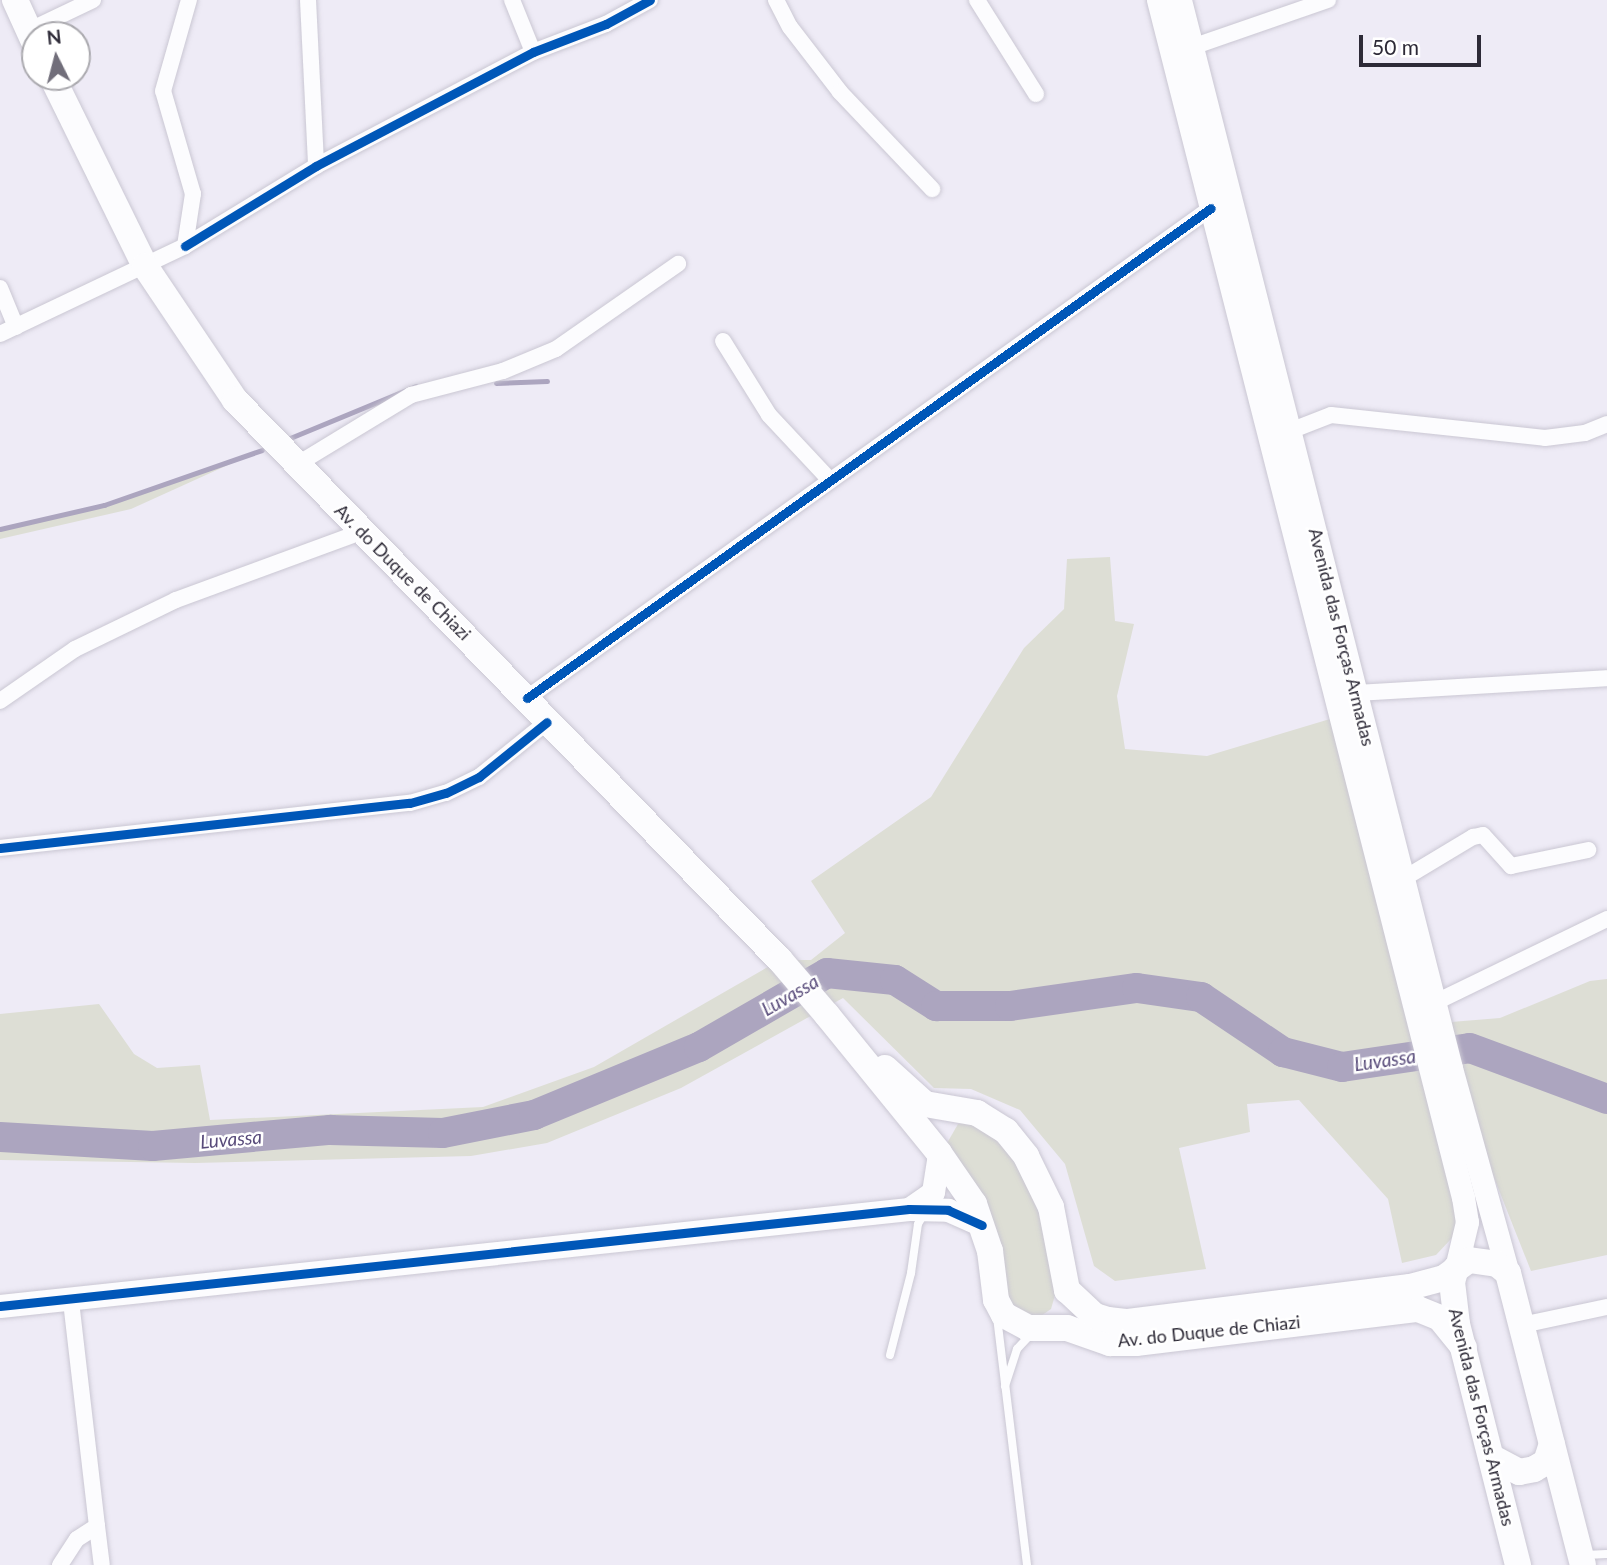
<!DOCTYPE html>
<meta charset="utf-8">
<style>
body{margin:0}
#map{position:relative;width:1607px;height:1565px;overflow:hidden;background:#eeebf6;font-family:Lato,sans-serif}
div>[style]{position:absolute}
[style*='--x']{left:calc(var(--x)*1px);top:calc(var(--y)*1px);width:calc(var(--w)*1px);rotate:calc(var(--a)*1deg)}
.green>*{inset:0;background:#ddded5}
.stream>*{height:5px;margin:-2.5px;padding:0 2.5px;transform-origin:2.5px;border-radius:2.5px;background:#aca5bf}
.river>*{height:30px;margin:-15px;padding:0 15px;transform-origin:15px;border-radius:15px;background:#aca5bf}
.roads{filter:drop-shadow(0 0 2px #cac7d3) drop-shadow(0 0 2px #cac7d3)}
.lane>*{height:8px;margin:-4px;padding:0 4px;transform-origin:4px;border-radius:4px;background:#fcfcfe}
.street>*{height:16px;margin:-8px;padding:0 8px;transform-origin:8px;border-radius:8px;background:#fcfcfe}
.secondary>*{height:23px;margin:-11.5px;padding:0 11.5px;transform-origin:11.5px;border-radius:11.5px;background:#fcfcfe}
.primary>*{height:26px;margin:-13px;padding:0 13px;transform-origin:13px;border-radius:13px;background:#fcfcfe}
.cycleway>*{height:9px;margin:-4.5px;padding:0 4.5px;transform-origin:4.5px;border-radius:4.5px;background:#0057b8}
span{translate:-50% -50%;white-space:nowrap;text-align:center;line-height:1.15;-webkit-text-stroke:5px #fff;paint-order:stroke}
.street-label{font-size:18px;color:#2d2a37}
.water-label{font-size:19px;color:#584b7a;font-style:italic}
.north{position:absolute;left:21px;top:21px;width:70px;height:70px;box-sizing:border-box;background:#fff;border:2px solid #abaaaf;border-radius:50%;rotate:354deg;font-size:19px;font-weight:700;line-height:28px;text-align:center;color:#2d2a37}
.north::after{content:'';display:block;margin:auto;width:24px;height:32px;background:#716e7a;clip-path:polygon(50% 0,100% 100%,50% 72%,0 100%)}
.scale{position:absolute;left:1359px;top:35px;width:122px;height:32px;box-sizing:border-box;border:4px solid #2d2a37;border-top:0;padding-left:9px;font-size:21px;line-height:24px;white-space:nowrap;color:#2d2a37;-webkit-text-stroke:5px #fff;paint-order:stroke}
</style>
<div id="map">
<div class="green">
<div style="clip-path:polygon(250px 455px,131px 509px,0 539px,0 529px,104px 505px)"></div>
<div style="clip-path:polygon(1110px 557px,1115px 621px,1134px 624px,1117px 696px,1125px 749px,1207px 756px,1340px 716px,1439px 1023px,1500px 1018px,1590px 981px,1607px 979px,1607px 1255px,1531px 1271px,1451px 1069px,1467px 1222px,1436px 1255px,1402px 1263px,1388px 1199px,1299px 1100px,1247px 1104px,1250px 1132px,1179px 1148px,1206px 1269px,1115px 1281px,1094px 1266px,1065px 1164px,1020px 1110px,971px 1089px,934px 1088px,843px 998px,681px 1088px,547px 1143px,471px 1156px,195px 1163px,0 1160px,0 1014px,99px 1004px,134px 1054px,157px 1068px,200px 1065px,210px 1120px,483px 1107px,594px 1067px,780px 960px,811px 960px,845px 933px,811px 881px,931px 797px,1024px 648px,1064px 609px,1067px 559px)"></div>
<div style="clip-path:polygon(971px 1120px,985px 1125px,1012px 1157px,1033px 1192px,1053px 1266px,1055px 1295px,1051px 1309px,1038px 1318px,1011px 1310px,946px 1145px,958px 1124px)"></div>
</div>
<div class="stream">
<div style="--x:496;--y:383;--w:51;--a:-2.2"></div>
<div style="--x:290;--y:438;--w:136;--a:-22.4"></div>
<div style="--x:0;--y:529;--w:107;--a:-13"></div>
<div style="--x:104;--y:505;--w:167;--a:-19.2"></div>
</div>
<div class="river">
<div style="--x:0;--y:1137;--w:153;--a:3.4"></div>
<div style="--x:153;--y:1146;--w:178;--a:-5.2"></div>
<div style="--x:330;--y:1130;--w:113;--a:1.5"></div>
<div style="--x:443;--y:1133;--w:93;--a:-11.2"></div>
<div style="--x:534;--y:1115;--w:178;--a:-22.4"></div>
<div style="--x:699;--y:1047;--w:148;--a:-30"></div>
<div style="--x:827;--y:973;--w:68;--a:5.9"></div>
<div style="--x:895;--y:980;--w:49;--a:32.4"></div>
<div style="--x:936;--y:1006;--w:74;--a:0"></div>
<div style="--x:1010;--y:1006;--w:128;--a:-8.1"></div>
<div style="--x:1137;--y:988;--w:65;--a:8"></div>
<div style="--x:1201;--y:997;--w:99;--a:33.9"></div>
<div style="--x:1283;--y:1052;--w:61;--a:14.3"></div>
<div style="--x:1342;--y:1067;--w:129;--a:-8.4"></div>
<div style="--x:1470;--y:1048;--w:146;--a:20.4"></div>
</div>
<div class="roads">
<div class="lane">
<div style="--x:997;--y:1317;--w:250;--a:83.1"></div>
<div style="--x:890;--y:1355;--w:85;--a:-75.6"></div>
<div style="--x:911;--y:1273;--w:49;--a:-81.9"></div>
<div style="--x:918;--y:1224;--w:12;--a:-59"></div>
<div style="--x:1005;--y:1386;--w:39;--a:-72"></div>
<div style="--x:1017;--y:1349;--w:22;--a:-47"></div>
<div style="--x:1585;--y:1555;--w:22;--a:-3"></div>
</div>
<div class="street">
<div style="--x:308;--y:0;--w:166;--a:87.2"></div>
<div style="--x:512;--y:0;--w:56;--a:68"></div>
<div style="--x:776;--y:0;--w:30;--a:63"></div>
<div style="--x:790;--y:27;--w:82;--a:52.4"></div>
<div style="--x:840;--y:92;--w:134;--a:46.5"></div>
<div style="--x:977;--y:0;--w:111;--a:57.9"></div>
<div style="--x:28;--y:31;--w:72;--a:-25.5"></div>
<div style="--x:1192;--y:47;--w:144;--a:-19.1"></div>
<div style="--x:185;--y:246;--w:153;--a:-31.4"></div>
<div style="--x:316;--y:166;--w:245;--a:-27.7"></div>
<div style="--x:533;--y:52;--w:78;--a:-21"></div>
<div style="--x:606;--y:24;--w:50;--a:-28.6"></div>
<div style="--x:0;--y:288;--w:42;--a:67.7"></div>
<div style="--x:0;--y:334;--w:205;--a:-25.4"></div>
<div style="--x:185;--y:246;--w:53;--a:-81.3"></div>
<div style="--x:193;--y:194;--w:107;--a:-106.2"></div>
<div style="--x:163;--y:91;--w:95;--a:-74.1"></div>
<div style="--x:723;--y:341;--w:87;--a:58.1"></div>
<div style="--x:769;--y:415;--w:86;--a:46.9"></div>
<div style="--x:1290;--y:431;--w:44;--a:-21.3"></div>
<div style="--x:1331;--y:415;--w:215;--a:6.1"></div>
<div style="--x:1545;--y:438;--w:40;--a:-7.1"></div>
<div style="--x:1585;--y:433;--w:24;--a:-22"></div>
<div style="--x:296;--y:465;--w:135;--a:-31.3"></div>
<div style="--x:411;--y:395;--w:95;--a:-14.6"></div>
<div style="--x:503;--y:371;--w:57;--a:-22.5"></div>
<div style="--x:556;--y:349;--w:149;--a:-34.9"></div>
<div style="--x:1356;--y:693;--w:251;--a:-3.4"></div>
<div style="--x:527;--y:698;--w:841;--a:-35.62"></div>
<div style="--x:0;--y:701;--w:91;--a:-34.7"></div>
<div style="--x:75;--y:649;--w:112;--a:-25.9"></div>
<div style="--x:176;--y:600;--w:200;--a:-20.2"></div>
<div style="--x:0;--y:848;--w:412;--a:-6.3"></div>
<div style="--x:410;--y:803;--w:37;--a:-16"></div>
<div style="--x:446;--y:793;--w:37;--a:-26"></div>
<div style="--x:479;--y:777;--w:87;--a:-39"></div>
<div style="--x:1403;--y:879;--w:82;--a:-31"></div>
<div style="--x:1473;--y:837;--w:10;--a:-11"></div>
<div style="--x:1483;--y:835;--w:42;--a:47.9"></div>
<div style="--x:1511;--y:866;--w:79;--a:-11.7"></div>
<div style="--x:1434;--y:1003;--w:192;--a:-25.9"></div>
<div style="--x:1522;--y:1325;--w:87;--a:-12"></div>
<div style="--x:97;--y:1526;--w:39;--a:83"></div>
<div style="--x:60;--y:1565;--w:31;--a:-57"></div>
<div style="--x:77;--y:1539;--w:24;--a:-33"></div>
<div style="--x:97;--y:1526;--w:226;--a:-96.6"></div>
</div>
<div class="secondary">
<div style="--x:1158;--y:0;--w:1235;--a:75.71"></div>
<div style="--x:1463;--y:1197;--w:25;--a:81"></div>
<div style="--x:1467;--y:1222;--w:47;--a:103.4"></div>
<div style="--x:1180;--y:0;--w:1102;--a:75.76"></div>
<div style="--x:1451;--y:1068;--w:213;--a:74.5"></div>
<div style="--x:909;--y:1209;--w:29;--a:-35"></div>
<div style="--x:933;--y:1192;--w:39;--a:-81"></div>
<div style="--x:0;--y:1306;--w:914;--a:-6.09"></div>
<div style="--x:909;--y:1209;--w:39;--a:1"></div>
<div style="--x:948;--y:1210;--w:37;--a:24"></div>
</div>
<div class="primary">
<div style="--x:15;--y:0;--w:48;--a:65.6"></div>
<div style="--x:52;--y:77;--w:211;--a:63.8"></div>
<div style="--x:145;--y:266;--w:161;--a:56.1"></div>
<div style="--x:235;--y:400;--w:781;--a:45.78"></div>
<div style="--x:780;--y:960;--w:72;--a:49.5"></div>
<div style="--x:827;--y:1015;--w:178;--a:50.9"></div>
<div style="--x:939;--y:1153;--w:62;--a:55.5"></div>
<div style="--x:974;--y:1204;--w:50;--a:71.2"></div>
<div style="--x:990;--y:1251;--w:49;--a:83"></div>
<div style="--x:996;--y:1300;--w:17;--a:62"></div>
<div style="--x:1004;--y:1315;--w:27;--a:28"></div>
<div style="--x:1028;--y:1328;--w:39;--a:0"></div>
<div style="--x:1067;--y:1328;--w:46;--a:19.2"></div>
<div style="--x:1110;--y:1343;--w:26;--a:0"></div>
<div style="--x:1136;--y:1343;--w:284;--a:-6.9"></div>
<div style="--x:1418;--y:1309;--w:24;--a:22"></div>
<div style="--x:1440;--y:1318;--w:38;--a:51"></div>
<div style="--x:885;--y:1068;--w:54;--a:42"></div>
<div style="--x:925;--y:1104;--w:53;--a:9.8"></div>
<div style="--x:977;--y:1113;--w:34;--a:32"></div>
<div style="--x:1006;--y:1131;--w:32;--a:51"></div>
<div style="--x:1026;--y:1156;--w:57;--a:63.9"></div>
<div style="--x:1051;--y:1207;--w:85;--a:79.1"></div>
<div style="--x:1067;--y:1290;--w:38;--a:43"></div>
<div style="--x:1095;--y:1316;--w:14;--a:17"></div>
<div style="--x:1108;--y:1320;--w:20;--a:6"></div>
<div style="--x:1128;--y:1322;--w:284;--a:-7.1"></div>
<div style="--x:1410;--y:1287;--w:35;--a:-15"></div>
<div style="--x:1444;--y:1278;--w:31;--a:-36"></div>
<div style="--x:1469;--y:1260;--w:28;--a:8"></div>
<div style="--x:1497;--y:1264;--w:14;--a:39"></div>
<div style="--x:1508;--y:1273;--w:301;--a:75.6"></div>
<div style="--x:1456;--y:1268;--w:15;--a:106"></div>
<div style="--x:1452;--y:1282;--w:42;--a:83.2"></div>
<div style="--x:1457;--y:1324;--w:249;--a:75.8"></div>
<div style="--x:1491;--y:1457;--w:32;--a:28"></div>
<div style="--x:1519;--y:1472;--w:15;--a:-11"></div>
<div style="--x:1534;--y:1469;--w:14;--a:-30"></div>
<div style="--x:1546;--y:1462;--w:19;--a:-72"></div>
</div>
</div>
<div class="cycleway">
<div style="--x:185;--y:246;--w:153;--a:-31.4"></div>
<div style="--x:316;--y:166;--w:245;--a:-27.7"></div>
<div style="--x:533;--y:52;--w:78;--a:-21"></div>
<div style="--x:606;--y:24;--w:50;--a:-28.6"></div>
<div style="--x:527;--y:698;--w:841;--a:-35.62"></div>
<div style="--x:0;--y:848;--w:412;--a:-6.3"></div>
<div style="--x:410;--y:803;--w:37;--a:-16"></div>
<div style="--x:446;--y:793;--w:37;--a:-26"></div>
<div style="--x:479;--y:777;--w:87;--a:-39"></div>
<div style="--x:0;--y:1306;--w:914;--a:-6.09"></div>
<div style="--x:909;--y:1209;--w:39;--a:1"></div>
<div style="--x:948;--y:1210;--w:37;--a:24"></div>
</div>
<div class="street-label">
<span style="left:403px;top:572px;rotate:45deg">Av. do Duque de Chiazi</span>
<span style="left:1342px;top:637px;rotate:76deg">Avenida das Forças Armadas</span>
<span style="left:1209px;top:1331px;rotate:-6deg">Av. do Duque de Chiazi</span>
<span style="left:1482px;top:1417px;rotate:76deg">Avenida das Forças Armadas</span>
</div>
<div class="water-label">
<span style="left:790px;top:995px;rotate:-30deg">Luvassa</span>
<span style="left:1385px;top:1060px;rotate:-8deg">Luvassa</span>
<span style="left:231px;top:1139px;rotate:-5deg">Luvassa</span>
</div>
<div class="north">N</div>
<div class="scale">50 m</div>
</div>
